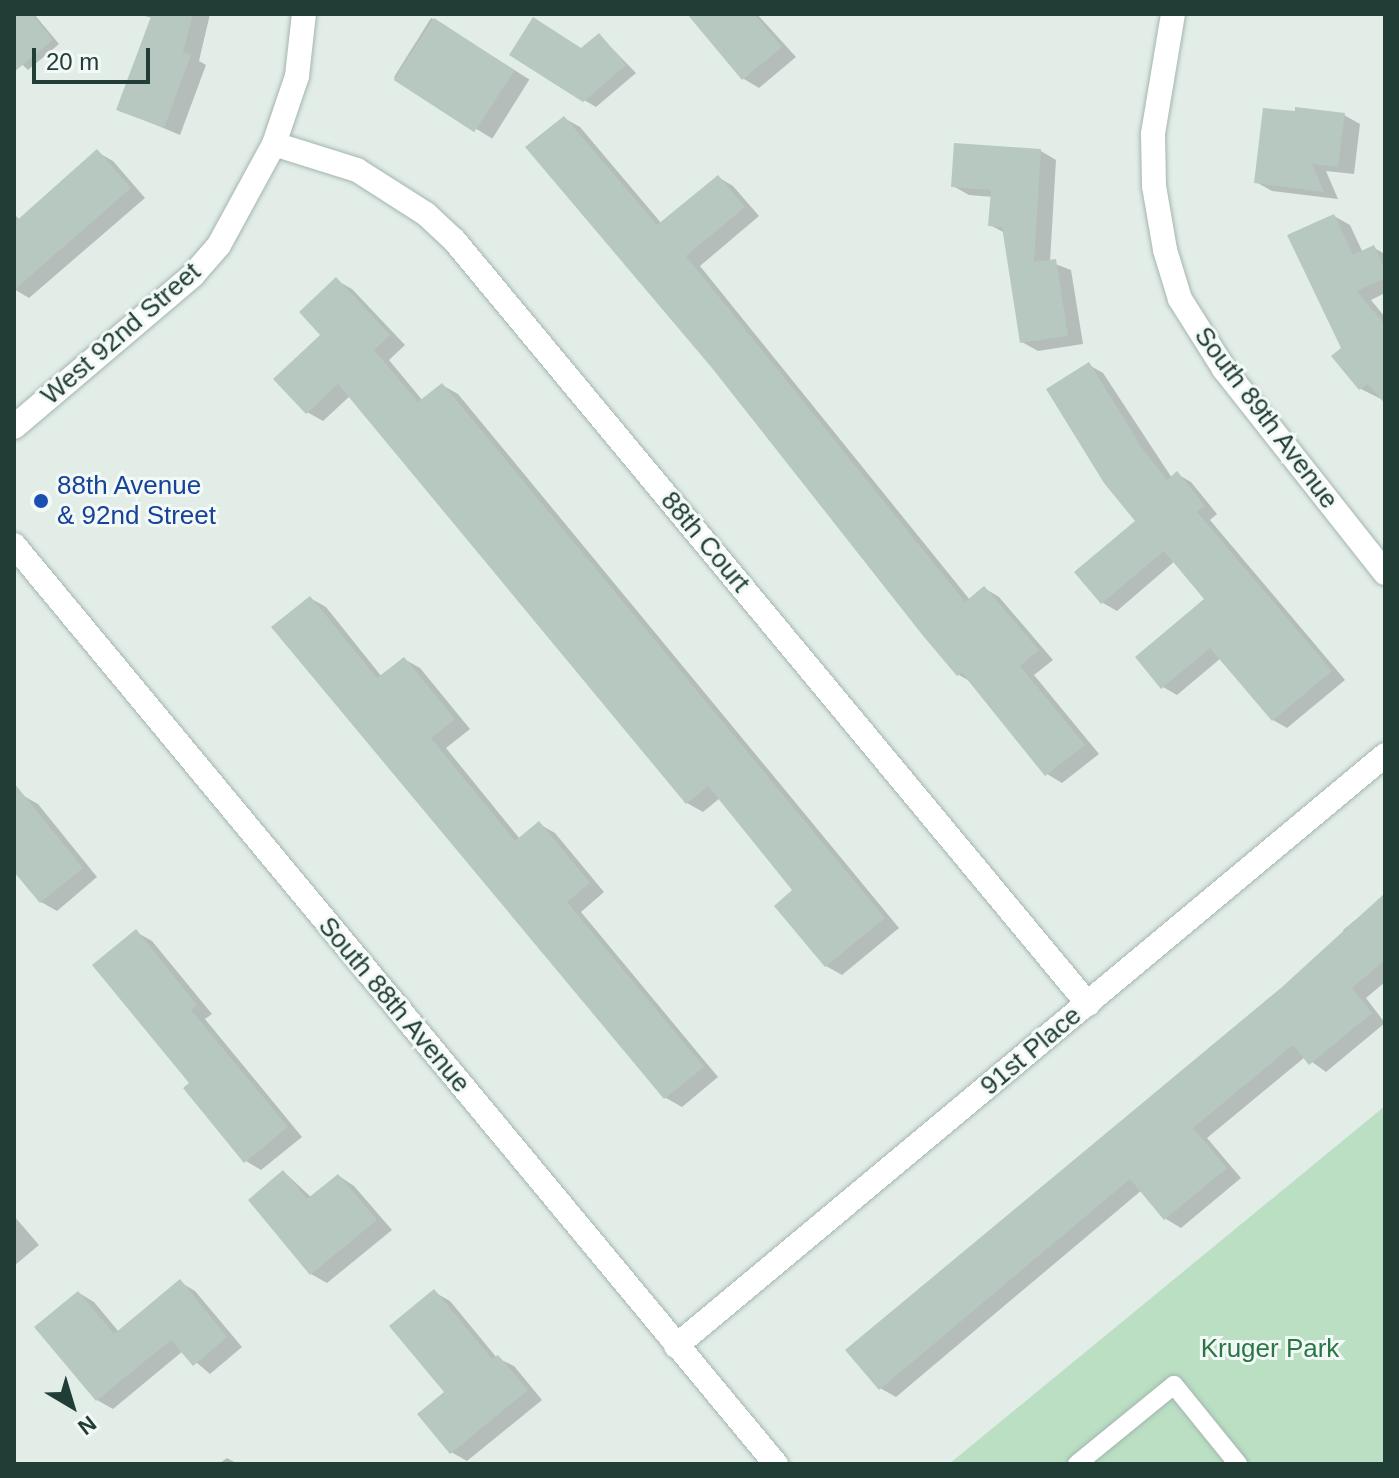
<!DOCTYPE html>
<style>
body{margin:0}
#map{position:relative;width:1399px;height:1478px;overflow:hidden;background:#e2ede8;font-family:Helvetica,sans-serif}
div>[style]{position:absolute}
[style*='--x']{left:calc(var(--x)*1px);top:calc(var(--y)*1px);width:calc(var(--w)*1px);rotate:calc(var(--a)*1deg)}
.green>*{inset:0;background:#badfc3}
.shadow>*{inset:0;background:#0003;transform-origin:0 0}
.building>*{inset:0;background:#b7c8c1;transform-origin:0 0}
.roads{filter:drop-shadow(0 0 2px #a4b5af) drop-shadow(0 0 2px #a4b5af)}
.lane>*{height:18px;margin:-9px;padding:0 9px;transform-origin:9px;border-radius:9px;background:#fff}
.street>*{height:24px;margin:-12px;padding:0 12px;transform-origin:12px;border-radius:12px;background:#fff}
.secondary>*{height:24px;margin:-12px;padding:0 12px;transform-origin:12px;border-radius:12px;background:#fff}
.dots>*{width:22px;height:22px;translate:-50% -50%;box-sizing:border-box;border:4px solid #f3f9f6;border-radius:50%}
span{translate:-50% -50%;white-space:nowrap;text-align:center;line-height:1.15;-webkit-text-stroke:6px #f3f9f6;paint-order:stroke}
.street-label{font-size:26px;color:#213e36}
.transit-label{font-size:26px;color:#164399}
.left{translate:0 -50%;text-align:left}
.park-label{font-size:26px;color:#2a7746}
.frame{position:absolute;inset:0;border:16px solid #213e36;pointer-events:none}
.north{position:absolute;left:32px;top:1366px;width:80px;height:80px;-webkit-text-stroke:6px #f3f9f6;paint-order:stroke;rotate:142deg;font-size:22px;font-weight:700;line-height:32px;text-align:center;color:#213e36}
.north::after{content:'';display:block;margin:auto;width:28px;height:36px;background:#213e36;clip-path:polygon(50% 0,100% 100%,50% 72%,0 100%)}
.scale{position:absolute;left:32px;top:48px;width:118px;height:36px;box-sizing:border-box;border:4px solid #213e36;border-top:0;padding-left:10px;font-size:24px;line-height:28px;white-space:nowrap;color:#213e36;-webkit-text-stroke:6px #f3f9f6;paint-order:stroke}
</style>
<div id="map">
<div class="green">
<div style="clip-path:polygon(1385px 1106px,1385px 1464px,949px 1464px)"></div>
</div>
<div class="shadow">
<div style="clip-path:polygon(14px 14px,34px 14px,59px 44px,28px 70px,14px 57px)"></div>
<div style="clip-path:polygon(138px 14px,210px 14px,199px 61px,206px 65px,180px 135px,118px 109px,152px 18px)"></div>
<div style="clip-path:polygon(697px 14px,757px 14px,796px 57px,759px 88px,744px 79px,693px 17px)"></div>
<div style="left:431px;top:18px;width:116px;height:70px;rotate:32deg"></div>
<div style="clip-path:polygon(599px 35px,636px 73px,596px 107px,584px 100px,582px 50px)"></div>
<div style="clip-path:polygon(1344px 115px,1360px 124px,1354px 174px,1326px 171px,1338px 199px,1272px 191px,1256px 182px)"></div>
<div style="clip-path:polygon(564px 118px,580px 127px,662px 224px,718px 177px,733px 186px,759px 216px,700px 266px,970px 600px,984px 588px,999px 597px,1053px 660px,1034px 675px,1099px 754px,1062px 783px,1047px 774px,973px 683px,959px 675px)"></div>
<div style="clip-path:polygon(1041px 151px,1056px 160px,1050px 262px,1071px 270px,1083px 344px,1038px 351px,1022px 342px,1005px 233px,990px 225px,993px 197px,969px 195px,953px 186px)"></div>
<div style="clip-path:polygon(97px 152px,113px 161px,145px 198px,29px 298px,14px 289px,14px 214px,20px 220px)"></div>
<div style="clip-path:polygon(1334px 216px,1350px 225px,1363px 253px,1374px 248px,1385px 254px,1385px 293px,1371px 300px,1385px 317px,1385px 401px,1361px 389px,1343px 349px)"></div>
<div style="clip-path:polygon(336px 280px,352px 289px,405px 345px,389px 360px,423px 401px,442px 385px,458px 394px,899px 928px,842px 975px,826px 966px,795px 891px,720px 798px,703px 812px,687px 803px,350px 396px,323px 421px,307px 412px)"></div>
<div style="clip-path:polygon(1089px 365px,1103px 373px,1172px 478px,1177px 474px,1191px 482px,1217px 514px,1210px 520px,1345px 680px,1287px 728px,1273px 720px,1221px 658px,1177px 695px,1163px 687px,1206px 600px,1175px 561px,1117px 611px,1103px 603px,1077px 572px,1138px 521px)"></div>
<div style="clip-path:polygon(310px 598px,326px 607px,382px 677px,404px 659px,420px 668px,470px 729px,446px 748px,520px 839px,539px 824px,555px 833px,604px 892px,581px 912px,718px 1077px,682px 1107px,666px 1098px)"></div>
<div style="clip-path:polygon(22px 795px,38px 804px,97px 877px,57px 911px,41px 902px,14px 869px,14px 802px)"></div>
<div style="clip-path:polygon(1385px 896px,1385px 982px,1366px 998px,1385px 1023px,1326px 1072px,1305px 1057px,1207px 1138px,1241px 1178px,1181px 1228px,1166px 1219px,1142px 1190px,896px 1397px,880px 1388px,1346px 934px,1343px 930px)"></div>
<div style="clip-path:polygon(136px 932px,152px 941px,212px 1014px,205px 1019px,302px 1137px,261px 1170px,246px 1161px)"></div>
<div style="clip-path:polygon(284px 1172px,312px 1198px,339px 1176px,354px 1186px,392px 1230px,327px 1283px,311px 1274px)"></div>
<div style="clip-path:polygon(14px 1216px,39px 1245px,14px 1266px)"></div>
<div style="clip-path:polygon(180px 1282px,195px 1291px,242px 1347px,210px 1374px,183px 1351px,113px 1409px,97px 1400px,79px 1293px,94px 1302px,119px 1332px)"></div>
<div style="clip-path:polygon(434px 1292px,450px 1301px,497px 1358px,514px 1366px,542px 1400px,467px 1461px,451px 1452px)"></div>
<div style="clip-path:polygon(227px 1458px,238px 1464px,219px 1464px)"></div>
</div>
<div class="building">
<div style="clip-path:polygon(14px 14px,32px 14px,53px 40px,14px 72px)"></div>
<div style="clip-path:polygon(152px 14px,193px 14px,183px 52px,191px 55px,164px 128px,116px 110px)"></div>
<div style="clip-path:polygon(687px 14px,754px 14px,782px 47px,742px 80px)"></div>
<div style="clip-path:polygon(533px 17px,581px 48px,599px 33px,626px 65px,583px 102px,509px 55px)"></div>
<div style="left:434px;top:18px;width:96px;height:74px;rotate:33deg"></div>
<div style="clip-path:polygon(1295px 107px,1345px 113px,1338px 167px,1312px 164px,1324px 192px,1254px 183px,1263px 108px,1295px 111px)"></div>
<div style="clip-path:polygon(564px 116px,657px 225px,718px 175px,745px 207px,686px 256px,965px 602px,984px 586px,1039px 650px,1020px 666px,1085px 745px,1045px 776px,962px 673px,957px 676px,924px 637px,712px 368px,525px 147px)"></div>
<div style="clip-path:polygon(954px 143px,1041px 149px,1034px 262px,1056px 259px,1068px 336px,1020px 343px,1002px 227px,988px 226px,991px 190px,951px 187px)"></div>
<div style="clip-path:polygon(97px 149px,131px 188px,14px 290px,14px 223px)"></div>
<div style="clip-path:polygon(1334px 214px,1353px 255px,1374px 245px,1385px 270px,1385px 278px,1357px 291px,1385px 325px,1385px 404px,1368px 384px,1359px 390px,1331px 356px,1341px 348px,1287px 235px)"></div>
<div style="clip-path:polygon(336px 277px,390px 335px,374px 350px,418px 402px,442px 383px,885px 918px,825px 967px,774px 906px,792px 890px,708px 786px,686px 804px,338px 384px,306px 414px,273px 379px,320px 335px,299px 312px)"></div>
<div style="clip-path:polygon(1089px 362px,1142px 448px,1167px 480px,1177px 471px,1205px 506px,1197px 512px,1332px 671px,1272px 721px,1210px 648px,1161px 689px,1135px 657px,1204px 599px,1164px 551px,1101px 604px,1074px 572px,1135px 521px,1104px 483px,1046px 389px)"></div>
<div style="clip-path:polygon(310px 596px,377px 678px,404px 657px,455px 719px,431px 738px,515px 841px,539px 821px,590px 883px,567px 902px,704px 1067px,664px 1099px,271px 627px)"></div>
<div style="clip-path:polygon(14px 783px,83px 868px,40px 903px,14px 872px)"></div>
<div style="clip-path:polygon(1385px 893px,1385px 960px,1352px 988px,1372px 1013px,1309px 1065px,1293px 1045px,1193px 1128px,1227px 1168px,1164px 1220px,1130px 1179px,879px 1390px,845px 1350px,1282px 987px)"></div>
<div style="clip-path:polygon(136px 929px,197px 1005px,191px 1010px,288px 1127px,244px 1163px,183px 1088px,189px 1083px,92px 965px)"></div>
<div style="clip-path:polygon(283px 1170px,307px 1199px,338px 1174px,377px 1220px,310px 1275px,248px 1200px)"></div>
<div style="clip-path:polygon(180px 1279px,227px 1337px,193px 1366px,171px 1340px,96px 1401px,34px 1327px,78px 1291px,114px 1334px)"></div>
<div style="clip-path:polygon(434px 1289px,492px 1359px,498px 1355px,528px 1390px,450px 1454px,417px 1414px,444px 1392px,389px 1326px)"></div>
</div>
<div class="roads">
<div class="lane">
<div style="--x:1077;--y:1464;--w:125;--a:-39.2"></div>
<div style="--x:1174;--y:1385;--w:102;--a:51"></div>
</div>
<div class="street">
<div style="--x:1173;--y:14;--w:122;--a:99.5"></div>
<div style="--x:1153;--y:134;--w:52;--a:88.9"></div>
<div style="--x:1154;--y:186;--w:65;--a:80.2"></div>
<div style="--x:1165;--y:250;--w:51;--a:73"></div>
<div style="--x:1180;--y:299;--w:83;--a:57.8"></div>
<div style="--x:1224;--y:369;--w:260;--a:51.7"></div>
<div style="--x:274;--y:144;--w:87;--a:17.4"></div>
<div style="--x:357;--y:170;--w:82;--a:32.5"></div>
<div style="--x:426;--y:214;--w:38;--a:43"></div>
<div style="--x:454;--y:240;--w:993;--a:50.31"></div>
<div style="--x:14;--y:427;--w:235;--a:-40.3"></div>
<div style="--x:193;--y:275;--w:40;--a:-49"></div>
<div style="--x:219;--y:245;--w:115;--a:-61.4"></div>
<div style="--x:274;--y:144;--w:72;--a:-71.3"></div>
<div style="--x:297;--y:76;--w:62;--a:-83.6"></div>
<div style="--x:676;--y:1346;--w:923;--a:-39.81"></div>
</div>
<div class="secondary">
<div style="--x:14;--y:545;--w:1194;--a:50.34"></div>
</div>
</div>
<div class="dots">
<div style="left:41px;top:501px;background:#1a4fb4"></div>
</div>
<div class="street-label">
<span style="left:121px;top:334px;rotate:-41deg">West 92nd Street</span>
<span style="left:1266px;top:418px;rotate:53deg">South 89th Avenue</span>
<span style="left:705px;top:542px;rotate:50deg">88th Court</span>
<span style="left:394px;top:1005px;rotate:50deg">South 88th Avenue</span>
<span style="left:1031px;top:1051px;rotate:-40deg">91st Place</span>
</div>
<div class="transit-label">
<span class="left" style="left:57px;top:501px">88th Avenue<br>&amp; 92nd Street</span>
</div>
<div class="park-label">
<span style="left:1270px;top:1349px">Kruger Park</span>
</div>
<div class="frame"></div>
<div class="north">N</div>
<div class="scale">20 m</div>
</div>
